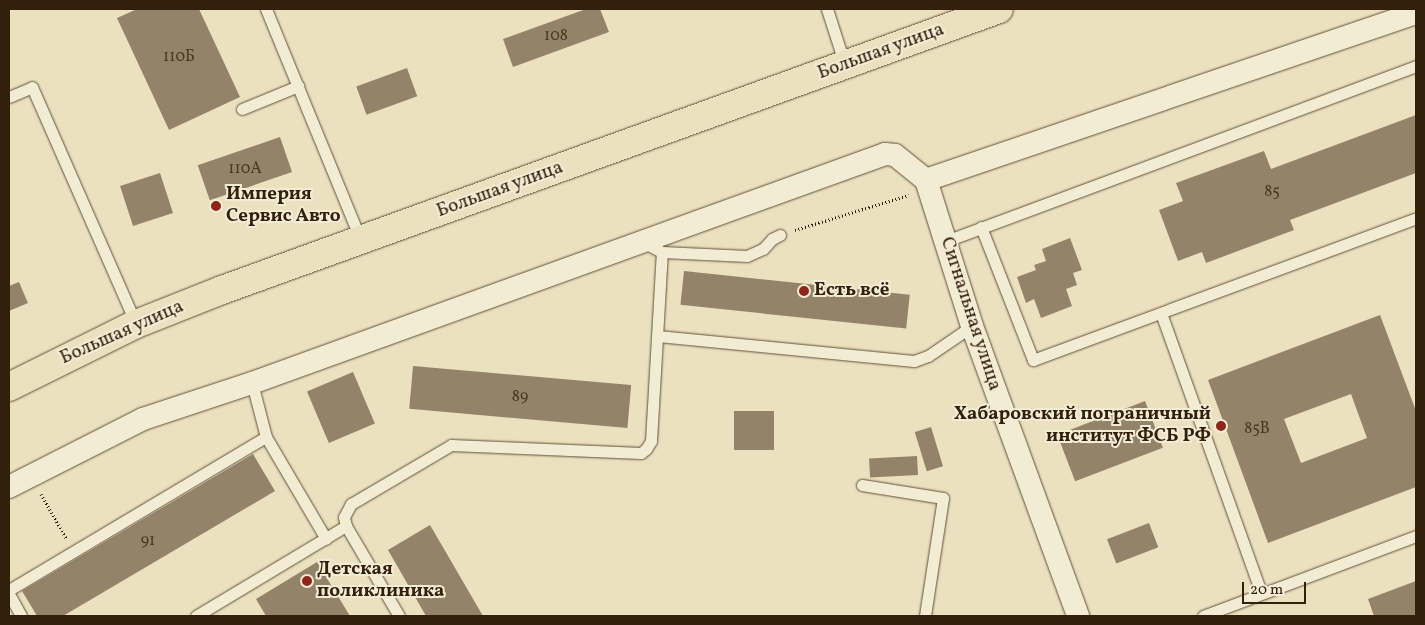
<!DOCTYPE html>
<meta charset="utf-8">
<style>
body{margin:0}
#map{position:relative;width:1425px;height:625px;overflow:hidden;background:#ece1be;font-family:Vollkorn,serif}
div>[style]{position:absolute}
[style*='--x']{left:calc(var(--x)*1px);top:calc(var(--y)*1px);width:calc(var(--w)*1px);rotate:calc(var(--a)*1deg)}
.building>*{inset:0;background:#938469;transform-origin:0 0}
.path>*{height:3px;margin-top:-1.5px;transform-origin:0;background:repeating-linear-gradient(90deg,#32200d 0 1px,transparent 0 3.5px)}
.roads{filter:drop-shadow(0 0 1px #605039) drop-shadow(0 0 1px #605039)}
.lane>*{height:11px;margin:-5.5px;padding:0 5.5px;transform-origin:5.5px;border-radius:5.5px;background:#f3ecd5}
.street>*{height:22px;margin:-11px;padding:0 11px;transform-origin:11px;border-radius:11px;background:#f3ecd5}
.highway>*{height:28px;margin:-14px;padding:0 14px;transform-origin:14px;border-radius:14px;background:#ece1be}
.dots>*{width:14px;height:14px;translate:-50% -50%;box-sizing:border-box;border:2px solid #f3ecd5;border-radius:50%}
span{translate:-50% -50%;white-space:nowrap;text-align:center;line-height:1.15;-webkit-text-stroke:4px #f3ecd5;paint-order:stroke}
.number-label{font-size:16px;color:#4a3924}
.number-label span{-webkit-text-stroke-width:0}
.street-label{font-size:19px;color:#32200d}
.poi-label{font-size:19px;color:#32200d;font-weight:700}
.left{translate:0 -50%;text-align:left}
.right{translate:-100% -50%;text-align:right}
.frame{position:absolute;inset:0;border:10px solid #32200d;pointer-events:none}
.scale{position:absolute;left:1242px;top:582px;width:64px;height:22px;box-sizing:border-box;border:2px solid #32200d;border-top:0;padding-left:6px;font-size:15px;line-height:18px;white-space:nowrap;color:#32200d;-webkit-text-stroke:4px #f3ecd5;paint-order:stroke}
</style>
<div id="map">
<div class="building">
<div style="clip-path:polygon(137px 9px,199px 9px,240px 97px,169px 130px,117px 18px)"></div>
<div style="clip-path:polygon(586px 9px,600px 9px,609px 32px,513px 67px,503px 39px)"></div>
<div style="left:407px;top:68px;width:30px;height:54px;rotate:70deg"></div>
<div style="clip-path:polygon(1416px 115px,1416px 173px,1290px 220px,1294px 230px,1206px 263px,1202px 252px,1178px 261px,1159px 210px,1183px 201px,1176px 183px,1264px 151px,1271px 169px)"></div>
<div style="left:280px;top:137px;width:37px;height:87px;rotate:71deg"></div>
<div style="left:160px;top:173px;width:42px;height:42px;rotate:72deg"></div>
<div style="clip-path:polygon(1070px 238px,1082px 270px,1073px 273px,1077px 285px,1066px 289px,1072px 306px,1041px 318px,1034px 299px,1026px 303px,1017px 277px,1036px 270px,1034px 265px,1046px 261px,1042px 249px)"></div>
<div style="left:684px;top:271px;width:227px;height:34px;rotate:6deg"></div>
<div style="clip-path:polygon(19px 282px,28px 303px,9px 311px,9px 286px)"></div>
<div style="clip-path:polygon(evenodd,1380px 315px,1416px 411px,1416px 487px,1268px 543px,1208px 380px,1380px 315px,1351px 394px,1367px 438px,1301px 463px,1284px 419px,1351px 394px)"></div>
<div style="left:413px;top:366px;width:219px;height:43px;rotate:5deg"></div>
<div style="left:353px;top:372px;width:56px;height:50px;rotate:67deg"></div>
<div style="left:1145px;top:401px;width:50px;height:94px;rotate:69deg"></div>
<div style="left:734px;top:411px;width:40px;height:39px"></div>
<div style="left:931px;top:427px;width:41px;height:17px;rotate:73deg"></div>
<div style="clip-path:polygon(253px 454px,275px 491px,63px 616px,37px 616px,22px 591px)"></div>
<div style="left:917px;top:456px;width:19px;height:48px;rotate:87deg"></div>
<div style="left:1149px;top:523px;width:26px;height:45px;rotate:69deg"></div>
<div style="clip-path:polygon(430px 525px,483px 616px,426px 616px,388px 550px)"></div>
<div style="clip-path:polygon(317px 562px,350px 616px,266px 616px,256px 599px)"></div>
<div style="clip-path:polygon(1416px 581px,1416px 616px,1374px 616px,1368px 599px)"></div>
</div>
<div class="path">
<div style="--x:795;--y:230;--w:119;--a:-17.1"></div>
<div style="--x:41;--y:494;--w:51;--a:60.4"></div>
</div>
<div class="roads">
<div class="lane">
<div style="--x:266;--y:9;--w:251;--a:67.7"></div>
<div style="--x:827;--y:9;--w:59;--a:72.2"></div>
<div style="--x:9;--y:97;--w:25;--a:-23"></div>
<div style="--x:32;--y:87;--w:259;--a:66.3"></div>
<div style="--x:242;--y:109;--w:61;--a:-22.3"></div>
<div style="--x:981;--y:227;--w:143;--a:68.6"></div>
<div style="--x:1033;--y:360;--w:408;--a:-20.3"></div>
<div style="--x:946;--y:241;--w:502;--a:-20.42"></div>
<div style="--x:662;--y:252;--w:85;--a:2.7"></div>
<div style="--x:747;--y:256;--w:17;--a:-24"></div>
<div style="--x:763;--y:249;--w:13;--a:-48"></div>
<div style="--x:772;--y:239;--w:9;--a:-27"></div>
<div style="--x:1161;--y:313;--w:297;--a:70.3"></div>
<div style="--x:658;--y:336;--w:257;--a:5.6"></div>
<div style="--x:914;--y:361;--w:15;--a:-20"></div>
<div style="--x:928;--y:356;--w:53;--a:-34.3"></div>
<div style="--x:252;--y:383;--w:56;--a:75.5"></div>
<div style="--x:266;--y:437;--w:118;--a:59.5"></div>
<div style="--x:862;--y:485;--w:82;--a:9.1"></div>
<div style="--x:943;--y:498;--w:119;--a:98.7"></div>
<div style="--x:346;--y:526;--w:104;--a:59.5"></div>
<div style="--x:9;--y:590;--w:299;--a:-30.8"></div>
<div style="--x:9;--y:594;--w:25;--a:61"></div>
<div style="--x:196;--y:616;--w:175;--a:-31"></div>
<div style="--x:346;--y:526;--w:9;--a:-103"></div>
<div style="--x:344;--y:517;--w:15;--a:-62"></div>
<div style="--x:351;--y:504;--w:116;--a:-30.5"></div>
<div style="--x:451;--y:445;--w:190;--a:2.4"></div>
<div style="--x:641;--y:453;--w:6;--a:-39"></div>
<div style="--x:646;--y:449;--w:9;--a:-58"></div>
<div style="--x:651;--y:441;--w:189;--a:-86.7"></div>
<div style="--x:662;--y:252;--w:20;--a:-153"></div>
<div style="--x:1203;--y:616;--w:228;--a:-20.6"></div>
</div>
<div class="street">
<div style="--x:926;--y:180;--w:518;--a:-18.82"></div>
<div style="--x:9;--y:487;--w:150;--a:-26.9"></div>
<div style="--x:143;--y:419;--w:115;--a:-18.3"></div>
<div style="--x:252;--y:383;--w:673;--a:-19.89"></div>
<div style="--x:885;--y:154;--w:10;--a:6"></div>
<div style="--x:895;--y:155;--w:40;--a:39"></div>
<div style="--x:926;--y:180;--w:153;--a:72.5"></div>
<div style="--x:972;--y:326;--w:309;--a:69.9"></div>
</div>
<div class="highway">
<div style="--x:9;--y:387;--w:142;--a:-26.4"></div>
<div style="--x:136;--y:324;--w:92;--a:-21.6"></div>
<div style="--x:222;--y:290;--w:826;--a:-19.88"></div>
</div>
</div>
<div class="dots">
<div style="left:216px;top:206px;background:#8f2418"></div>
<div style="left:804px;top:291px;background:#8f2418"></div>
<div style="left:1221px;top:426px;background:#8f2418"></div>
<div style="left:307px;top:581px;background:#8f2418"></div>
</div>
<div class="number-label">
<span style="left:556px;top:36px">108</span>
<span style="left:179px;top:57px">110Б</span>
<span style="left:245px;top:169px">110А</span>
<span style="left:1272px;top:192px">85</span>
<span style="left:520px;top:397px">89</span>
<span style="left:1257px;top:429px">85В</span>
<span style="left:148px;top:541px">91</span>
</div>
<div class="street-label">
<span style="left:881px;top:52px;rotate:-20deg">Большая улица</span>
<span style="left:500px;top:190px;rotate:-20deg">Большая улица</span>
<span style="left:970px;top:314px;rotate:72deg">Сигнальная улица</span>
<span style="left:122px;top:333px;rotate:-24deg">Большая улица</span>
</div>
<div class="poi-label">
<span class="left" style="left:226px;top:206px">Империя<br>Сервис Авто</span>
<span class="left" style="left:814px;top:291px">Есть всё</span>
<span class="right" style="left:1211px;top:426px">Хабаровский пограничный<br>институт ФСБ РФ</span>
<span class="left" style="left:317px;top:581px">Детская<br>поликлиника</span>
</div>
<div class="frame"></div>
<div class="scale">20 m</div>
</div>
